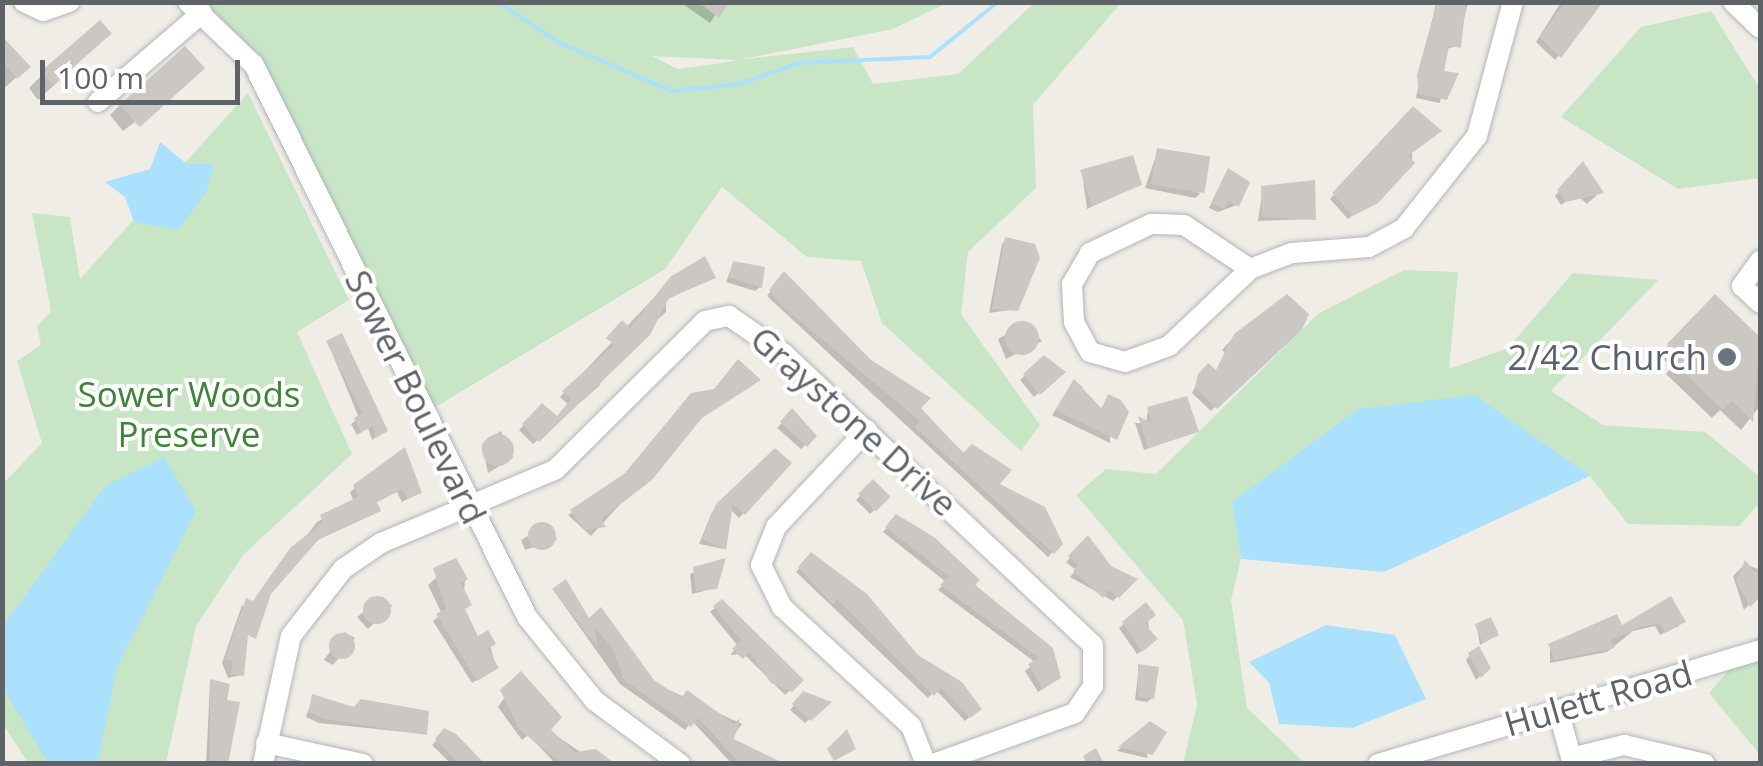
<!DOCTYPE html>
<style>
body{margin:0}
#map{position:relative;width:1763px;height:766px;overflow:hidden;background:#f0ede7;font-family:"Open Sans",sans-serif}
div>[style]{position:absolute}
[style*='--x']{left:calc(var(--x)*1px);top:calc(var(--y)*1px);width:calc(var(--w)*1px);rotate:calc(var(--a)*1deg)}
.green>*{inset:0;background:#c8e6c5}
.water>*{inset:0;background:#abe1fc}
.shadow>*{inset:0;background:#0003;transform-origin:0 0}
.stream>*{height:4px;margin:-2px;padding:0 2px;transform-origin:2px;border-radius:2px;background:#abe1fc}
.building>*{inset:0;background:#cbc8c3;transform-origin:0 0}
.round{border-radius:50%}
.roads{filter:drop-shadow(0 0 2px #b2b5b9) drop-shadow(0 0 2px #b2b5b9)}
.minor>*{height:20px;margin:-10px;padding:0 10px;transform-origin:10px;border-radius:10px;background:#fff}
.rail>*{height:4px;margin-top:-2px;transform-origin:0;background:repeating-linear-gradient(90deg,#b5b6b7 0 2.5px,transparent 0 14.5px)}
.dots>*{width:28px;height:28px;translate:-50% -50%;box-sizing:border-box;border:5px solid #fff;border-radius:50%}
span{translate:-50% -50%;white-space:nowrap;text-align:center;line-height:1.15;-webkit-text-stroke:8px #fff;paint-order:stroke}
.worship-label{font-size:35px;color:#5b616d}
.right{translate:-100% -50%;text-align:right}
.park-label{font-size:35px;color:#3d8438}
.street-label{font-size:35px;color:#5e6367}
.frame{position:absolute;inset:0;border:5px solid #5e6367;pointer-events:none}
.scale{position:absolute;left:40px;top:60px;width:200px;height:45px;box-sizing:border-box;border:5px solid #5e6367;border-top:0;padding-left:12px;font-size:30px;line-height:35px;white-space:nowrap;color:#5e6367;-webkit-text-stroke:8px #fff;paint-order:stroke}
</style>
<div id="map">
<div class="green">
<div style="clip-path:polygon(evenodd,202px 3px,947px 3px,893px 29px,738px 60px,853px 47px,873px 84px,958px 74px,1034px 3px,1121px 3px,1033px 105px,1036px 188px,968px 252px,961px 314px,1040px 425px,1021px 451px,882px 323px,861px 261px,807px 257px,722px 187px,665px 269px,434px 408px,261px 57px,202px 3px,652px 56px,735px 60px,735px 61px,678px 69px,652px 56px)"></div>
<div style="clip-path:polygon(1711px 11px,1760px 89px,1760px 178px,1678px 189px,1561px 117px,1641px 27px)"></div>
<div style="clip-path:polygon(248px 93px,349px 300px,297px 332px,352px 454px,243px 555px,196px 626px,166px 763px,28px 763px,3px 724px,3px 484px,42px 443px,17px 361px,41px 345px,37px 326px,51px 311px,32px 213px,70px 217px,80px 279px)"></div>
<div style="clip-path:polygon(1404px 270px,1458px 272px,1449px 369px,1508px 348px,1573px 273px,1658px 280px,1551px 391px,1603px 425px,1705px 432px,1760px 477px,1760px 503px,1739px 526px,1628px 524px,1590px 476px,1232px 502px,1241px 559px,1231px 600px,1247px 708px,1306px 764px,1183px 763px,1197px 705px,1183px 620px,1076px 495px,1106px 469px,1156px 474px,1319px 313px)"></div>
<div style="clip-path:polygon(1760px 634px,1760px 755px,1709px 693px)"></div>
</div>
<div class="water">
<div style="clip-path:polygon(160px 142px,187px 164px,214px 164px,206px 193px,178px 230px,134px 222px,125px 197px,105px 182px,150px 169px)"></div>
<div style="clip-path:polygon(1475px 395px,1590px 476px,1384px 572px,1241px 559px,1232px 502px,1358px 409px)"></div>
<div style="clip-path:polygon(164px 457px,196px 511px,117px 667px,98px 763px,48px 763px,3px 688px,3px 626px,105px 486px)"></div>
<div style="clip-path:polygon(1326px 625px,1395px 635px,1426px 699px,1352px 728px,1279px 724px,1269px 683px,1249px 662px)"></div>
</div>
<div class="shadow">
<div style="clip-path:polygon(680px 2px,723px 2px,710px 23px)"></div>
<div style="clip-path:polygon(1436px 2px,1468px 2px,1458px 46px,1446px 49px,1440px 103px,1416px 98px)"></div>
<div style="clip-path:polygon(1561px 2px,1598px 4px,1555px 60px,1536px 42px)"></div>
<div style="clip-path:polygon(2px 40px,28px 67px,2px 90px)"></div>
<div style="clip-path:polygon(93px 49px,38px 100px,29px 88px,44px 73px)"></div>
<div style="clip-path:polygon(192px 78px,123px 131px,110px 115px,120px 105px)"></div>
<div style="clip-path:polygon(1413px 109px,1412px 163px,1348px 219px,1330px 199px)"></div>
<div style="clip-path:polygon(1158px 150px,1200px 194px,1195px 198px,1145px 188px)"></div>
<div style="clip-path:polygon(1582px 165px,1600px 192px,1587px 204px,1576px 194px,1561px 205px,1555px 196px)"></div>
<div style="clip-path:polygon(1082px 172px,1139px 185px,1087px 209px)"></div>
<div style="clip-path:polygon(1228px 172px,1237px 205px,1218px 212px,1209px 208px)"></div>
<div style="clip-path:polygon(1263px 188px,1314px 219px,1258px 221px)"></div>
<div style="clip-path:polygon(1006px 240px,1016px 309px,989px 313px,1002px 244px)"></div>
<div style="clip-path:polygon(733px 263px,760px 287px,755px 291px,726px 282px)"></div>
<div style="clip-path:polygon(713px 277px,666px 300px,666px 312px,615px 358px,599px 386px,533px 444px,519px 430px,542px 406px,557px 419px,569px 405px,560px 397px,666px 285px)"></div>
<div style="clip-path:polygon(780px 279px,1060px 544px,1048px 557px,767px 296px)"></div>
<div style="clip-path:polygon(1715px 297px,1760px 340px,1760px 406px,1741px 430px,1720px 410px,1712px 418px,1666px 374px,1672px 367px,1659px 355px)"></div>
<div style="clip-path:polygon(1305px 314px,1211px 411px,1192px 393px,1204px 370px,1216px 374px,1230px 358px,1222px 350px,1236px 335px)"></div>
<div style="clip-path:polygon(1027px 323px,1042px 341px,1006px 359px,998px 339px)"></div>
<div style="clip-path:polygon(328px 343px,385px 431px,372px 440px,368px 428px,357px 435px,351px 424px,359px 418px)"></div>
<div style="clip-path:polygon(1045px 358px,1063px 372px,1034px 397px,1020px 380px)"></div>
<div style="clip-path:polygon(1075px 382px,1083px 387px,1078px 397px,1100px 411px,1108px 397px,1110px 443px,1052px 415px)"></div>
<div style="clip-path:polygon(1148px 410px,1196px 431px,1144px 450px,1135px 423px,1146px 423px)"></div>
<div style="clip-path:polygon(792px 412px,814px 436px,801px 449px,777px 428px)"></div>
<div style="clip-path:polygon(697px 421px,591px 536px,568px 515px,624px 477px)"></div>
<div style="clip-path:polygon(501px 431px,513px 458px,488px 473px,482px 444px)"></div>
<div style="clip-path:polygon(404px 451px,419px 493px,402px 502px,397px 492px,375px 503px,374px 514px,313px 542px,269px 592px,245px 640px,242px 675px,228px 678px,222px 663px,242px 605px,248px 613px,317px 522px,354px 502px,350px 492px)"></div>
<div style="clip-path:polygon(775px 452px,754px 502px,739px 518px,730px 509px,724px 549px,699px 544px,712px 512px)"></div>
<div style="left:873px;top:483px;width:20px;height:24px;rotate:45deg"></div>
<div style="clip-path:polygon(896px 517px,1051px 650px,1053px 682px,1038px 692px,1025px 671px,1036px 663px,938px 590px,946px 582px,883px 532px)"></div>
<div style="clip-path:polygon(549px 524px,557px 540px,525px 550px,521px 540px)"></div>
<div style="clip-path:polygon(1088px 539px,1110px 568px,1134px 579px,1113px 601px,1070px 577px,1076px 570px,1066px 562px)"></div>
<div style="clip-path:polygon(811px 556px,916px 657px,974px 713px,965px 721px,936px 690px,928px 698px,796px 572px)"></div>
<div style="clip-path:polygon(455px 561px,465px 579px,463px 611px,477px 640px,487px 634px,496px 668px,472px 683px,433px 621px,442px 614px,428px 585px)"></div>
<div style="clip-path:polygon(724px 561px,715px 588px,692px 594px,690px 574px)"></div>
<div style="clip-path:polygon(1745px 564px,1760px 570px,1760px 594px,1744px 610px,1733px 576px)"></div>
<div style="clip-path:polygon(554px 591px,588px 621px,601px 610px,652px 682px,742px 724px,730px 740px,779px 764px,732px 764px,692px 721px,685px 730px,620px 684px)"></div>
<div style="clip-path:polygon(383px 597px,392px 606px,368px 629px,357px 617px)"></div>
<div style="clip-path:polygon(1670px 599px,1679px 626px,1660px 635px,1655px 626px,1633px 631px,1607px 652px,1550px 663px,1550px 646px,1621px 629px)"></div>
<div style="clip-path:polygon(721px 603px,801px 680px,785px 695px,744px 654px,730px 655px,738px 646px,710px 612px)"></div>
<div style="clip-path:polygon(1146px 605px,1151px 644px,1137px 654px,1119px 628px)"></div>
<div style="clip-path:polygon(1477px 627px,1491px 639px,1480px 645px)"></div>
<div style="clip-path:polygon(344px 632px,355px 638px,333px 665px,324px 660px)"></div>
<div style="clip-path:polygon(1470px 655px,1488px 668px,1476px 680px,1466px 660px)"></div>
<div style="clip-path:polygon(1139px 667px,1152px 698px,1147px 702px,1135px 700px)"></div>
<div style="clip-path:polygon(517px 679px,548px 730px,598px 764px,556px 764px,528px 735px,522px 740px,498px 707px)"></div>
<div style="clip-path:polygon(210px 682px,226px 764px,206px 764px)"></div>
<div style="clip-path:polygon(803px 694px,828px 702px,805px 723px,790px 710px)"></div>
<div style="clip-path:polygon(313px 697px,424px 734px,319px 723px,306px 717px)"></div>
<div style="clip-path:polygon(1150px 724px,1147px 758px,1117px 751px)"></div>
<div style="clip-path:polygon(445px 732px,473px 764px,451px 764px,432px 745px)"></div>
</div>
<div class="stream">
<div style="--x:498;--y:2;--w:74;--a:33.5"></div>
<div style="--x:560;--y:43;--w:122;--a:23.2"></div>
<div style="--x:672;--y:91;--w:67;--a:-6"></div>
<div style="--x:739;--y:84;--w:64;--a:-19.3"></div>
<div style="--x:799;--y:63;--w:131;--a:-2.6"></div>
<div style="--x:930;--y:57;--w:87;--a:-39"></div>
</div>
<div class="building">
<div style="clip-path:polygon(698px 2px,730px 2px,719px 18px)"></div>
<div style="clip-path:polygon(1437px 2px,1466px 2px,1461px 48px,1449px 46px,1444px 71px,1459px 73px,1447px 100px,1419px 94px,1417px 75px)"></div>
<div style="clip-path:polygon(1566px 2px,1603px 2px,1561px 58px,1539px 37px)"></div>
<div style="left:100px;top:20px;width:18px;height:78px;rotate:49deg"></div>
<div style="clip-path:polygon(2px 36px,31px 67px,17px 79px,2px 61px)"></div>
<div style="left:185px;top:46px;width:30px;height:88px;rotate:48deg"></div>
<div style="clip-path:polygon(1413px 106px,1442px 131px,1408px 156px,1415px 163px,1378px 203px,1353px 216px,1332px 193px)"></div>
<div style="left:1157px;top:148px;width:54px;height:37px;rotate:9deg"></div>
<div style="clip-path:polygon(1133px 155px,1142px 185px,1092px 206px,1080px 170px)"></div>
<div style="clip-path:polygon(1583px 161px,1604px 193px,1566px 202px,1557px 190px)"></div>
<div style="clip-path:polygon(1228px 168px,1250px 182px,1239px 207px,1228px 201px,1225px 209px,1211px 203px)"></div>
<div style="clip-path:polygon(1315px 180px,1316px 220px,1262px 217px,1261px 186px)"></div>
<div style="clip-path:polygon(1005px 237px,1035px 244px,1040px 258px,1018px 311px,992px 309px)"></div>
<div style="clip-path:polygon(705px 256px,716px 278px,669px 298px,650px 335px,539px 442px,522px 424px,542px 403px,557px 416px,571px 399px,562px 391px,614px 345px,606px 338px,622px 320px,630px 328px,670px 277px)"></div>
<div style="clip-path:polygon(733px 261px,765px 267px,762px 288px,729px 277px)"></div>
<div style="clip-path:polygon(784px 271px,871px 360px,931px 398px,921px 408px,963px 453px,972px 444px,1012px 470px,1000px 484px,1045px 507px,1063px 544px,1054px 554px,915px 427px,920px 421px,782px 306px,769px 290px)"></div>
<div style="clip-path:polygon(1287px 294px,1309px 314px,1302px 330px,1217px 409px,1195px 387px,1198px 374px,1208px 363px,1216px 370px,1234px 334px)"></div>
<div style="clip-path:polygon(1715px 294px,1760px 337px,1753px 422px,1732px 401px,1723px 410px,1674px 363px,1680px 356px,1667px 344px)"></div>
<div class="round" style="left:1005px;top:321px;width:34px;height:34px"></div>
<div style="clip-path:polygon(342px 333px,388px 431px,376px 438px,373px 426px,361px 432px,354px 418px,362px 413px,326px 341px)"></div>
<div style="clip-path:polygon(1044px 355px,1066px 372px,1040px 395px,1023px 374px)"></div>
<div style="clip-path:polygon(738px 359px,761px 380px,702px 418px,652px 480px,601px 519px,606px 527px,585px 530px,570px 510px,625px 473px,691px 393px,714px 389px)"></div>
<div style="clip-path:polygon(1074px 379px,1102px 409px,1108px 394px,1121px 400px,1129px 412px,1117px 440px,1055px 410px)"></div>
<div style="clip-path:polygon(1187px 396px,1199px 432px,1148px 448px,1138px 416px,1152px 423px,1147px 407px)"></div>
<div style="clip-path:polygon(792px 408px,817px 436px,807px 447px,780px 422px)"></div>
<div class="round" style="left:482px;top:434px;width:32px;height:32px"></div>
<div style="clip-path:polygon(405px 447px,422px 493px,407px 499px,402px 489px,377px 502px,381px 511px,319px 539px,271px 594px,256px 639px,248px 635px,244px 676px,231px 674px,233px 661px,225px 659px,246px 598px,253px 601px,290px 548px,323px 522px,320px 515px,358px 497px,353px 485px)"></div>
<div style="clip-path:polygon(775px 448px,792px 463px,745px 515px,733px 504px,726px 550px,702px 539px,716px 504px)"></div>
<div style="left:873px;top:479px;width:25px;height:21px;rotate:45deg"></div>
<div style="clip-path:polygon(896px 514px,934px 537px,980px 580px,975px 585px,1053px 648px,1061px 678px,1043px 689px,1028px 664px,1039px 658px,940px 585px,949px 576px,885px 527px)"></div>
<div class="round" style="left:528px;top:522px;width:28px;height:28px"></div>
<div style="clip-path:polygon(1088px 535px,1111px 566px,1138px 579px,1119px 598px,1109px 590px,1103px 598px,1073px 571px,1078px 565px,1068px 556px)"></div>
<div style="clip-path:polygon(811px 552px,867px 594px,918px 655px,962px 682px,982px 709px,970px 718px,941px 688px,934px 696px,837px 599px,833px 605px,798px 567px)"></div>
<div style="clip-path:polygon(456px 558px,468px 579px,461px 583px,472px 605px,465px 609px,478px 636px,488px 630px,496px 644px,488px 649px,499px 668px,477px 681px,436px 614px,446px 609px,433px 568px)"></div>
<div style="clip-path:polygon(726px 558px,717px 589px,696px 591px,693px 567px)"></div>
<div style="clip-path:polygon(1745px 560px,1755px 572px,1760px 565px,1760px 597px,1750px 607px,1736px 581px)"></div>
<div style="clip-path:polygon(566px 579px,589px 618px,601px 607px,654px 680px,681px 698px,687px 690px,734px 724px,740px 718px,734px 739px,785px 764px,741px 764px,698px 718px,691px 727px,624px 680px,613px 649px,595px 627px,598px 648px,552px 589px)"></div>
<div class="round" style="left:363px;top:596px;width:28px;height:28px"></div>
<div style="clip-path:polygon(1671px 596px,1686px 622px,1665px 632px,1660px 623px,1640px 627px,1611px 640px,1615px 648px,1555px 660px,1548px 644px,1617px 614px,1622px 625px)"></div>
<div style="clip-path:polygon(722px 599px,804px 680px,792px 692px,771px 683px,749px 652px,743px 659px,732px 649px,741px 640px,713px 606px)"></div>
<div style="clip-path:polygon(1146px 602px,1156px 615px,1145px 624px,1158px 639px,1142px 652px,1122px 622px)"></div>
<div style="left:1491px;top:617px;width:20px;height:18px;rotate:66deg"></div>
<div class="round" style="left:329px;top:633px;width:26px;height:26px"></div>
<div style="clip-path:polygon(1479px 646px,1491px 668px,1481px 678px,1468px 653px)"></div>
<div style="clip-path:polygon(1138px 664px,1159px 667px,1154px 699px,1138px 697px)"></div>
<div style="clip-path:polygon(521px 671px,562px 717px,551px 730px,575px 752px,596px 749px,615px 764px,562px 764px,520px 730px,500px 690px)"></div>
<div style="clip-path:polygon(210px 679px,230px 684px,227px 700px,240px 702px,228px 764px,210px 764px)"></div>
<div style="clip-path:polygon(803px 691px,832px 702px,811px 721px,792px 704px)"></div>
<div style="clip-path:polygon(312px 694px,354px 707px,361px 699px,429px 711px,427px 735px,325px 719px,309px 712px)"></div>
<div style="clip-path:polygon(1150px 721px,1167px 732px,1153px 755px,1118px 747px)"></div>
<div style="clip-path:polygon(444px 728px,456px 734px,485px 764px,459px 764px,435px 739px)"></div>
<div style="clip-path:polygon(847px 729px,856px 749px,834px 761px,827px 749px)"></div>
<div style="clip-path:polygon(1096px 748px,1104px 764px,1087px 764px,1083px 756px)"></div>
</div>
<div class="roads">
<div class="minor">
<div style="--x:24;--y:2;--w:21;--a:25"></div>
<div style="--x:43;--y:11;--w:28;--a:-19"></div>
<div style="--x:188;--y:2;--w:91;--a:43.7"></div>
<div style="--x:254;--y:65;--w:616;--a:63.68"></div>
<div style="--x:527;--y:617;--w:108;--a:51"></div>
<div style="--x:595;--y:701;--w:106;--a:36.5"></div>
<div style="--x:1733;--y:2;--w:37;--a:44"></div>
<div style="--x:98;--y:102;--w:137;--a:-40.6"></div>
<div style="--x:1760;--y:261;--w:31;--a:126"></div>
<div style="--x:1742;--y:286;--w:25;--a:43"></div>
<div style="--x:1250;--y:269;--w:79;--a:-146.3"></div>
<div style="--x:1184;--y:225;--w:33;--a:-178"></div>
<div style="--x:1151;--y:224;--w:68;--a:154.6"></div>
<div style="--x:1090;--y:253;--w:36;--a:120"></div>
<div style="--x:1072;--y:284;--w:38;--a:87"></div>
<div style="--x:1074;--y:322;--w:34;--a:62"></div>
<div style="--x:1090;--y:352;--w:36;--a:16"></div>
<div style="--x:1125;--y:362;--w:47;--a:-20"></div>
<div style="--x:1169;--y:346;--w:112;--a:-43.5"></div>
<div style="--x:1250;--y:269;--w:45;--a:-20.9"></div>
<div style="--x:1292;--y:253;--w:77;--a:-4.5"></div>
<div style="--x:1369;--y:247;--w:40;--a:-28"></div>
<div style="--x:1404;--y:228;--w:117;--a:-51.6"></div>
<div style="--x:1477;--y:136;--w:139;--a:-75"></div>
<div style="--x:867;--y:430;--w:133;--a:133.2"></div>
<div style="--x:776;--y:527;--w:41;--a:111.5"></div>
<div style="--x:761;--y:565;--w:47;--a:63.4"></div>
<div style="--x:782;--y:607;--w:176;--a:42.7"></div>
<div style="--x:911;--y:726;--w:41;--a:68.5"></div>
<div style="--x:1558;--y:710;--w:56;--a:74.5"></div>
<div style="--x:266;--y:743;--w:99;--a:12.2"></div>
<div style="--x:1571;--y:758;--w:55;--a:-13.8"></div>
<div style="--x:1624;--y:745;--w:83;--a:13.2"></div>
<div style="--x:263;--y:764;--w:131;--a:-77.7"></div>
<div style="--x:291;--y:636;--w:85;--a:-52.2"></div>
<div style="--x:343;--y:569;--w:46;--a:-34.4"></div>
<div style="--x:381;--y:543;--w:189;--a:-22.8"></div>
<div style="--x:555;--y:470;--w:211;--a:-44.8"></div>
<div style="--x:705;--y:321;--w:25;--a:-12"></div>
<div style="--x:729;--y:316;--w:67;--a:34.6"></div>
<div style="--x:784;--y:354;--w:424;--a:43.3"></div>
<div style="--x:1093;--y:645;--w:41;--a:90"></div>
<div style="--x:1093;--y:686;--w:32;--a:124"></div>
<div style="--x:1075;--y:713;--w:151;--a:160.2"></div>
<div style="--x:1378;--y:764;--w:399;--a:-16.6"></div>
</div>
</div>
<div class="rail">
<div style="--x:2;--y:762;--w:2;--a:63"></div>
</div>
<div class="dots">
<div style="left:1727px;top:357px;background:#6b7280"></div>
</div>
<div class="worship-label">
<span class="right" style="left:1707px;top:357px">2/42 Church</span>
</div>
<div class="park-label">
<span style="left:189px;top:414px">Sower Woods<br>Preserve</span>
</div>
<div class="street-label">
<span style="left:416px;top:397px;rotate:64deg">Sower Boulevard</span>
<span style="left:854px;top:421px;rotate:42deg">Graystone Drive</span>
<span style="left:1598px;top:698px;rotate:-16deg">Hulett Road</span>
</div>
<div class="frame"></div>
<div class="scale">100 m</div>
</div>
